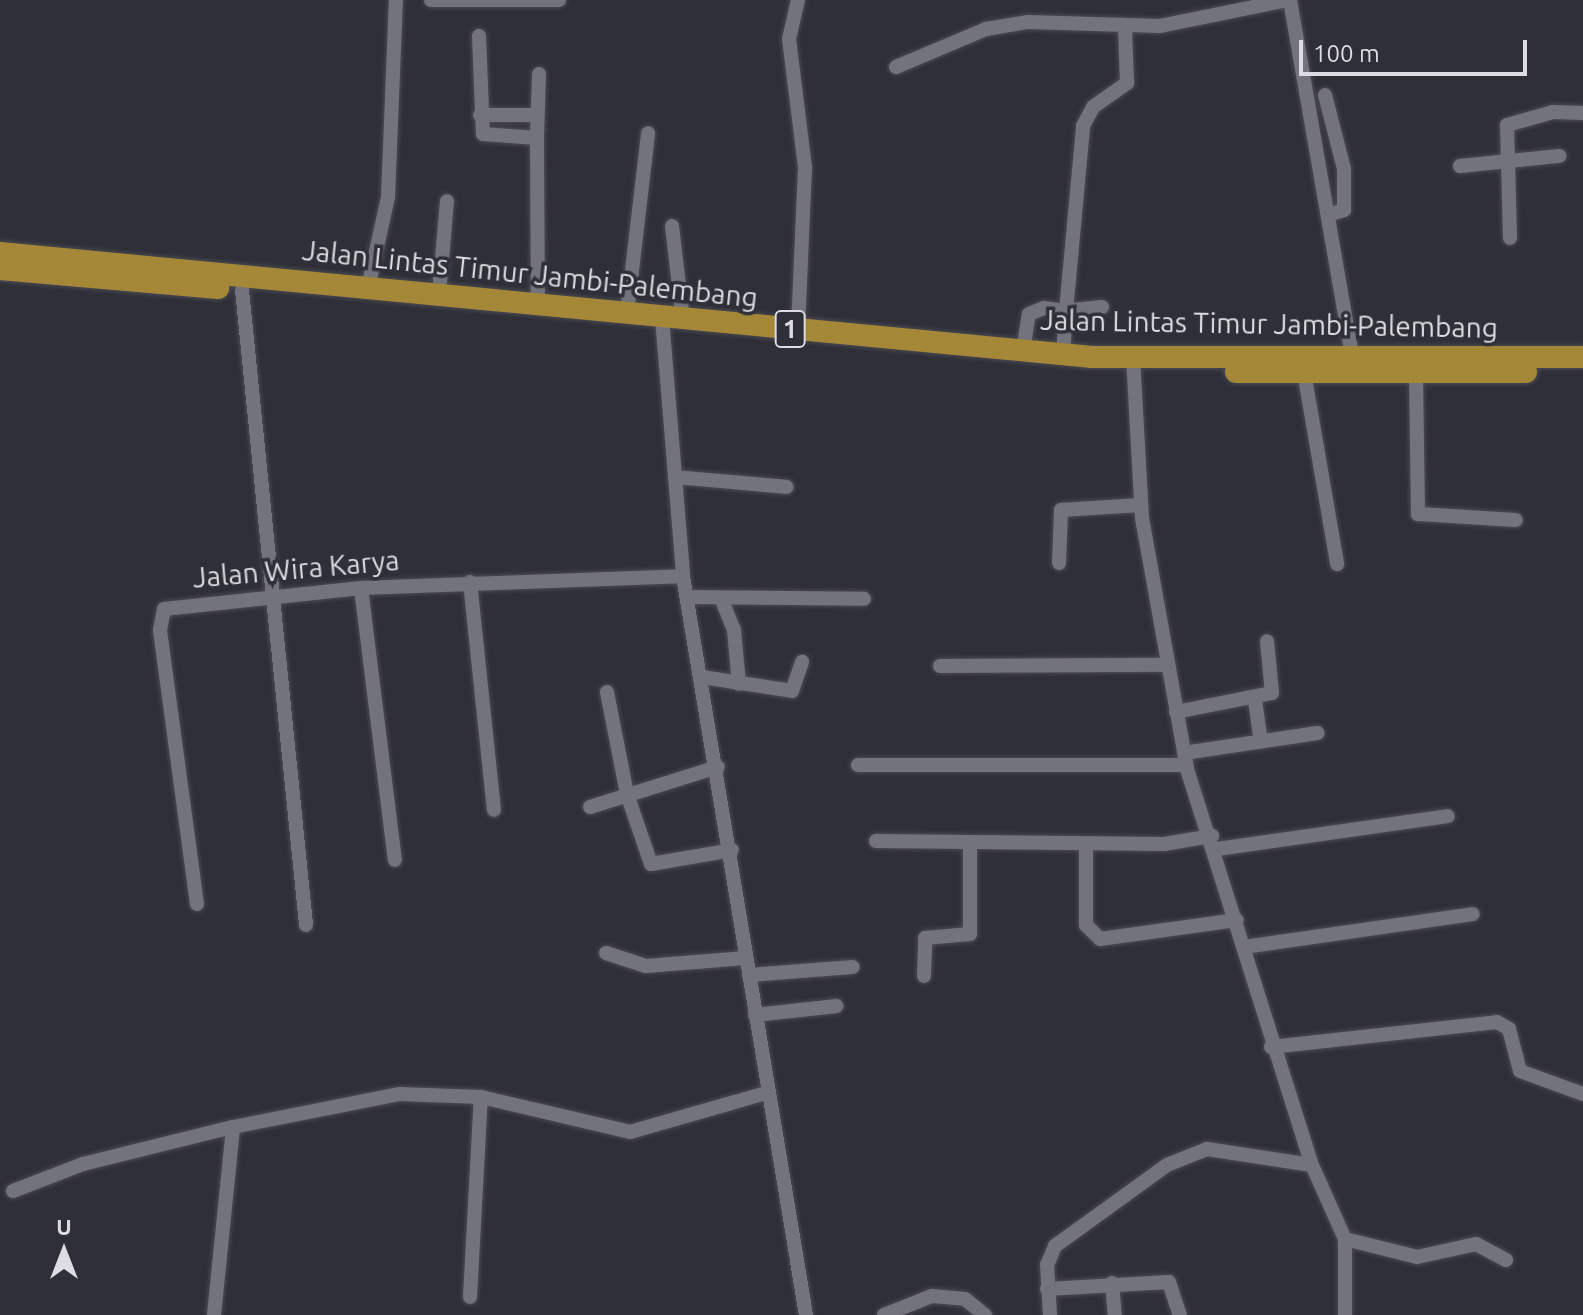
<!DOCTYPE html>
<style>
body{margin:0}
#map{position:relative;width:1583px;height:1315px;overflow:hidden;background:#2f2f38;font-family:Ubuntu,sans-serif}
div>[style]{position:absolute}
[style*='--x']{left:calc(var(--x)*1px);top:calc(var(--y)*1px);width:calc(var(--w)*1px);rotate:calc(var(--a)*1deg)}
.roads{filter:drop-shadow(0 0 2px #4b4a52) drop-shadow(0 0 2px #4b4a52)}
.minor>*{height:14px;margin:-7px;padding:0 7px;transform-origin:7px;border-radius:7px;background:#73737e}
.highway>*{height:22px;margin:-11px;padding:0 11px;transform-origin:11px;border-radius:11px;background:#a48838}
span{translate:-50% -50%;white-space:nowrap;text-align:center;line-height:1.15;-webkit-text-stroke:7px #2f2f38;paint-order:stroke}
.shield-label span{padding:2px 6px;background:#2f2f38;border:2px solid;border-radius:6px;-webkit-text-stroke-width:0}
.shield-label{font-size:26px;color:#dcdce2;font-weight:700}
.street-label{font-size:28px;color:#dcdce2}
.north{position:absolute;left:24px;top:1211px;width:80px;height:80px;-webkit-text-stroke:6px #2f2f38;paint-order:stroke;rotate:0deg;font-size:22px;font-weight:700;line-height:32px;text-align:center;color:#dcdce2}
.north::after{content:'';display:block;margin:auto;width:28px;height:36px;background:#dcdce2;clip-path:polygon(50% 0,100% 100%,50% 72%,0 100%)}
.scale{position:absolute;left:1299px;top:40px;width:228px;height:36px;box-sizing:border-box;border:4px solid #dcdce2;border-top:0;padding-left:10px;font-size:24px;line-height:28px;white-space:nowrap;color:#dcdce2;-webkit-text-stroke:6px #2f2f38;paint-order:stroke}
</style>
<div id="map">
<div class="roads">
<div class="minor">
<div style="--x:431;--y:0;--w:128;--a:0"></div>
<div style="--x:798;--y:0;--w:40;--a:103"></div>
<div style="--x:789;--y:39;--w:130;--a:82.9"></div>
<div style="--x:805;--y:168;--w:162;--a:92.5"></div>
<div style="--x:1290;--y:0;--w:361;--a:80.1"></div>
<div style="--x:479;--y:36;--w:98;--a:87.7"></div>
<div style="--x:483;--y:134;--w:54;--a:4.2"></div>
<div style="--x:537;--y:138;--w:165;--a:89.7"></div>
<div style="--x:896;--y:67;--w:98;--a:-22.9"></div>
<div style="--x:986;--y:29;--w:43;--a:-9.5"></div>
<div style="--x:1028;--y:22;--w:132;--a:1.7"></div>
<div style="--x:1160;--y:26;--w:131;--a:-11.5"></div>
<div style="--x:1325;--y:95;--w:76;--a:75.6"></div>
<div style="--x:1344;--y:169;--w:41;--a:90"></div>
<div style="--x:1344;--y:210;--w:14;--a:163"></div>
<div style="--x:480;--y:115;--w:57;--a:0"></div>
<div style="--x:537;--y:138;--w:64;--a:-88.2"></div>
<div style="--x:1460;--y:166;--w:100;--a:-5.8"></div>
<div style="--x:672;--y:226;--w:95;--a:83.3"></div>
<div style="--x:1510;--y:238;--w:113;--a:-91.5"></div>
<div style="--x:1507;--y:125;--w:48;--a:-15.8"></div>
<div style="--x:1553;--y:112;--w:30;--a:2"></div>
<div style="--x:368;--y:288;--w:93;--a:-77.6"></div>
<div style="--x:388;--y:197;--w:197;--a:-87.7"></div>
<div style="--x:242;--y:290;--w:638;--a:84.24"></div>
<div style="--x:439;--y:294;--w:93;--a:-85.1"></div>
<div style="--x:1102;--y:307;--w:36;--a:174"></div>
<div style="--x:1066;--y:311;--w:186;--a:-84.7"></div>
<div style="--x:1083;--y:126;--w:21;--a:-62"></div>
<div style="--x:1093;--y:107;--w:42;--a:-35.2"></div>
<div style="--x:1127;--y:83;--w:55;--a:-92.1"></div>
<div style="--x:627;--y:313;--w:181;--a:-83.3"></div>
<div style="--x:662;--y:318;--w:259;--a:85.3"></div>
<div style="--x:683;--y:576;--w:749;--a:80.55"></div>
<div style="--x:1023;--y:351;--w:37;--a:-81"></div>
<div style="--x:1029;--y:314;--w:16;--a:-22"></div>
<div style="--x:1044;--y:308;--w:22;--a:8"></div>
<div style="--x:1066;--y:311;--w:44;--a:93.9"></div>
<div style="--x:1133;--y:357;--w:161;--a:86.8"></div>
<div style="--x:1142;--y:518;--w:255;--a:79.8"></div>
<div style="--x:1187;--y:769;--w:415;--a:72.5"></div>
<div style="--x:1312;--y:1165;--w:81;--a:66"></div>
<div style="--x:1345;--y:1239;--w:74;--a:14"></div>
<div style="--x:1417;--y:1257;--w:60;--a:-12.4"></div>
<div style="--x:1476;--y:1244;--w:34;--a:28"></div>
<div style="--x:1304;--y:372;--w:195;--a:80.2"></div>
<div style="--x:1416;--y:372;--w:142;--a:89.2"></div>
<div style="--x:1418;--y:514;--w:98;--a:3.5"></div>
<div style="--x:675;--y:477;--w:112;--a:5.1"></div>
<div style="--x:1059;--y:563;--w:53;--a:-87.8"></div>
<div style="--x:1061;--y:510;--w:80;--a:-3.6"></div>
<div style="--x:470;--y:582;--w:229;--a:84"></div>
<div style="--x:361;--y:588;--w:274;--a:82.9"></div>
<div style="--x:687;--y:597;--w:177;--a:0.6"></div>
<div style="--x:721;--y:598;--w:35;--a:68"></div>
<div style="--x:734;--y:630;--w:54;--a:84.7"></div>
<div style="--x:940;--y:666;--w:227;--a:-0.3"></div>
<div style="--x:702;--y:677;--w:91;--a:8.8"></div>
<div style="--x:792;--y:691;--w:31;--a:-71"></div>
<div style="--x:607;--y:692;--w:104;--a:78.9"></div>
<div style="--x:627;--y:794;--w:74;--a:71.1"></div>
<div style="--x:651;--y:864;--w:82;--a:-9.8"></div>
<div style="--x:1255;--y:700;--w:42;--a:81.9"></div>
<div style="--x:1176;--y:712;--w:98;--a:-11.2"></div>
<div style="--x:1272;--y:693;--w:52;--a:-95.5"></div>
<div style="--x:1184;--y:753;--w:135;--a:-8.5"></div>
<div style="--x:858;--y:765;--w:328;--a:0"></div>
<div style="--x:590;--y:807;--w:134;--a:-17.4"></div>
<div style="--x:876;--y:841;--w:288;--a:0.6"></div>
<div style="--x:1164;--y:844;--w:49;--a:-9.5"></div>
<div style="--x:1086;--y:844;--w:81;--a:90"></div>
<div style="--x:1086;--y:925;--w:20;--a:45"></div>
<div style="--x:1100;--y:939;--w:138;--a:-7.9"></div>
<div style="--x:1217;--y:849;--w:233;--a:-8.1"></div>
<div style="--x:197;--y:904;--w:276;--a:-97.7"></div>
<div style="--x:160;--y:630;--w:21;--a:-79"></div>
<div style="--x:164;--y:609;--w:198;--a:-6.1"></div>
<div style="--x:361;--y:588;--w:322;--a:-2.1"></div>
<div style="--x:1244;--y:947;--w:231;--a:-8.2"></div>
<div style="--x:606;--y:953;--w:42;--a:18"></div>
<div style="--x:646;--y:966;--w:100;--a:-4.6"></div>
<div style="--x:749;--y:975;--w:104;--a:-4.4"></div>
<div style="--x:924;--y:976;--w:38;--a:-88"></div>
<div style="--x:925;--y:938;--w:45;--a:-5.1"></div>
<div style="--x:970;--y:934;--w:91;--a:-90"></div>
<div style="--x:755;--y:1015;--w:82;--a:-6.3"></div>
<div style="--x:1271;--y:1047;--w:227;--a:-6.3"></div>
<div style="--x:1497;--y:1022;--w:14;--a:30"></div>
<div style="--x:1509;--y:1029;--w:43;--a:75.3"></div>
<div style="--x:1520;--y:1071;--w:67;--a:20.1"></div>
<div style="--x:13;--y:1191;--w:75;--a:-21.1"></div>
<div style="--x:83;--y:1164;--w:154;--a:-13.9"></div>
<div style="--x:1345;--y:1239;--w:76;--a:90"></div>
<div style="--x:1112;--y:1283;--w:32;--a:85"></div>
<div style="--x:1047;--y:1289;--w:122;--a:-3.3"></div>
<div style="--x:1169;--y:1282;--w:35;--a:72"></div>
<div style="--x:470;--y:1297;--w:200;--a:-86.9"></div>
<div style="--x:214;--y:1315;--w:189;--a:-84.2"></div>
<div style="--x:233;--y:1127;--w:169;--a:-11.2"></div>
<div style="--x:399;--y:1094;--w:82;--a:2.1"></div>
<div style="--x:481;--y:1097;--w:153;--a:13.2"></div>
<div style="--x:630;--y:1132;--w:141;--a:-16"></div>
<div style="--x:884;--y:1315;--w:52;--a:-21.6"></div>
<div style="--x:932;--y:1296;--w:33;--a:5"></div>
<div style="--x:965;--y:1299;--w:26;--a:39"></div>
<div style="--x:1050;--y:1315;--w:50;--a:-93.4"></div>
<div style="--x:1047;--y:1265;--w:21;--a:-67"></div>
<div style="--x:1055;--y:1246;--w:138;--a:-35.9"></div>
<div style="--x:1167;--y:1165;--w:43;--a:-21.8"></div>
<div style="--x:1207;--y:1149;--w:106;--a:8.7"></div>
</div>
<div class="highway">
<div style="--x:0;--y:253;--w:1097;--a:5.44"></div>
<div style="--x:1092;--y:357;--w:491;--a:0"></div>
<div style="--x:0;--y:269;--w:219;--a:5"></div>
<div style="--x:1236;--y:372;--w:290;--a:0"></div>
</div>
</div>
<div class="shield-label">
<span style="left:790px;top:329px">1</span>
</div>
<div class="street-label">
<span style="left:530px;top:274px;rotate:6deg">Jalan Lintas Timur Jambi-Palembang</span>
<span style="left:1269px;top:324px;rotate:1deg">Jalan Lintas Timur Jambi-Palembang</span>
<span style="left:296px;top:569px;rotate:-5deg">Jalan Wira Karya</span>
</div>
<div class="north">U</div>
<div class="scale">100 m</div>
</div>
